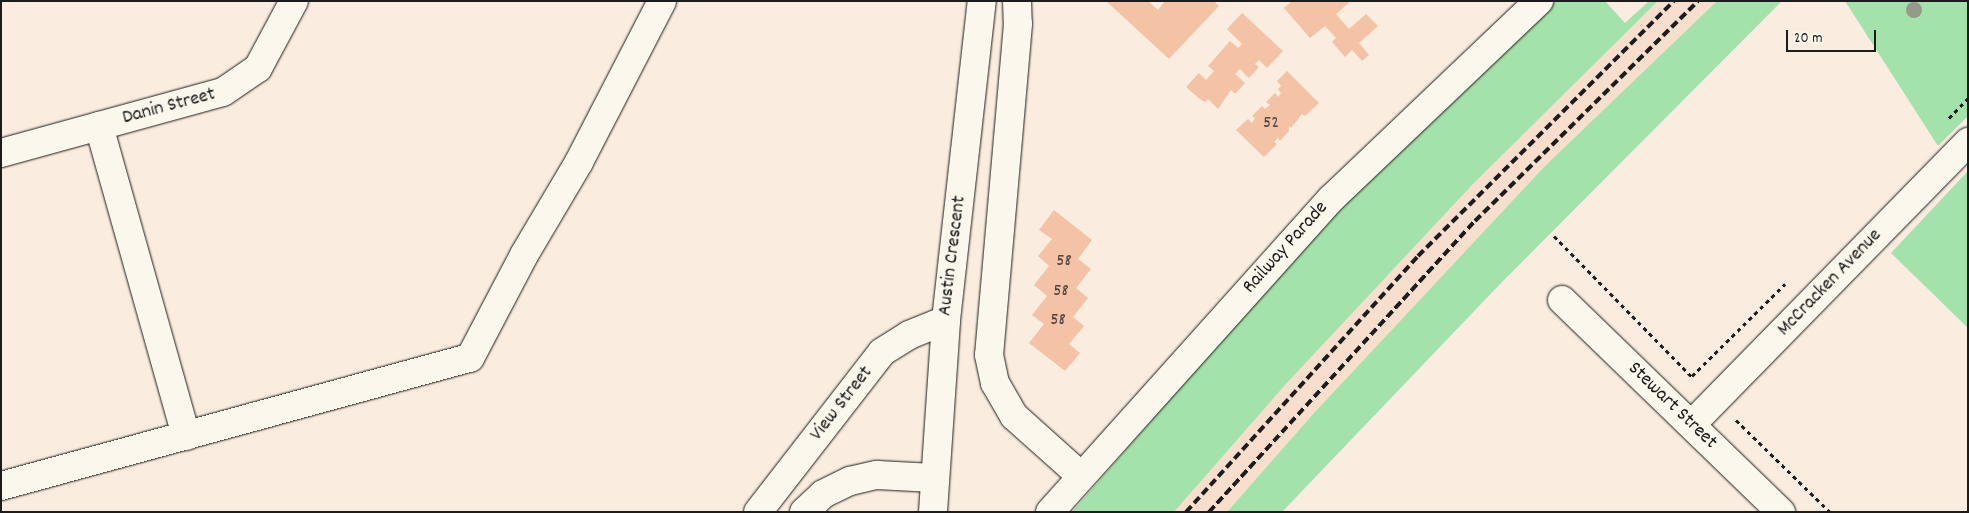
<!DOCTYPE html>
<style>
body{margin:0}
#map{position:relative;width:1969px;height:513px;overflow:hidden;background:#faecde;font-family:Dekko,sans-serif}
div>[style]{position:absolute}
[style*='--x']{left:calc(var(--x)*1px);top:calc(var(--y)*1px);width:calc(var(--w)*1px);rotate:calc(var(--a)*1deg)}
.built>*{inset:0;background:#f8dfcd}
.green>*{inset:0;background:#a3e2aa}
.building>*{inset:0;background:#f4c2a4}
.path>*{height:3px;margin-top:-1.5px;transform-origin:0;background:repeating-linear-gradient(90deg,#1c1c1c 0 4px,transparent 0 8px)}
.roads{filter:drop-shadow(0 0 1px #1c1c1c) drop-shadow(0 0 1px #1c1c1c)}
.minor>*{height:28px;margin:-14px;padding:0 14px;transform-origin:14px;border-radius:14px;background:#fbf7ec}
.rail>*{height:4px;margin-top:-2px;transform-origin:0;background:repeating-linear-gradient(90deg,#1c1c1c 0 8px,transparent 0 12px)}
.trees>*{width:16px;height:16px;margin:-8px;border-radius:50%;background:#969a8b}
span{translate:-50% -50%;white-space:nowrap;text-align:center;line-height:1.15;-webkit-text-stroke:4px #fbf7ec;paint-order:stroke}
.number-label{font-size:18px;color:#52463e}
.number-label span{-webkit-text-stroke-width:0}
.street-label{font-size:20px;color:#1c1c1c}
.frame{position:absolute;inset:0;border:2px solid #1c1c1c;pointer-events:none}
.scale{position:absolute;left:1786px;top:30px;width:90px;height:22px;box-sizing:border-box;border:2px solid #1c1c1c;border-top:0;padding-left:6px;font-size:15px;line-height:18px;white-space:nowrap;color:#1c1c1c;-webkit-text-stroke:4px #fbf7ec;paint-order:stroke}
</style>
<div id="map">
<div class="built">
<div style="clip-path:polygon(1658px 1px,1717px 1px,1545px 166px,1314px 413px,1227px 512px,1174px 512px,1286px 384px,1473px 184px)"></div>
</div>
<div class="green">
<div style="clip-path:polygon(1556px 1px,1605px 1px,1625px 23px,1649px 1px,1658px 1px,1473px 184px,1286px 384px,1174px 512px,1072px 512px,1338px 204px)"></div>
<div style="clip-path:polygon(1717px 1px,1782px 1px,1502px 282px,1282px 512px,1227px 512px,1314px 413px,1545px 166px)"></div>
<div style="clip-path:polygon(1845px 1px,1968px 1px,1968px 116px,1938px 146px)"></div>
<div style="clip-path:polygon(1968px 171px,1968px 328px,1891px 253px)"></div>
</div>
<div class="building">
<div style="clip-path:polygon(1106px 1px,1148px 1px,1158px 10px,1165px 1px,1214px 1px,1219px 6px,1169px 59px)"></div>
<div style="clip-path:polygon(1292px 1px,1351px 1px,1336px 14px,1349px 29px,1366px 14px,1378px 26px,1359px 43px,1369px 55px,1362px 61px,1352px 50px,1345px 57px,1332px 42px,1336px 38px,1325px 26px,1310px 38px,1284px 8px)"></div>
<div style="clip-path:polygon(1242px 13px,1283px 51px,1267px 68px,1259px 60px,1255px 64px,1259px 67px,1249px 78px,1240px 69px,1235px 74px,1245px 83px,1235px 94px,1231px 90px,1218px 109px,1208px 99px,1205px 102px,1201px 100px,1186px 87px,1199px 73px,1206px 80px,1214px 71px,1208px 66px,1230px 41px,1238px 48px,1242px 44px,1227px 29px)"></div>
<div style="clip-path:polygon(1287px 71px,1319px 103px,1305px 116px,1302px 114px,1291px 128px,1289px 126px,1289px 131px,1280px 141px,1278px 138px,1274px 142px,1277px 144px,1264px 157px,1236px 130px,1248px 119px,1252px 123px,1255px 118px,1252px 116px,1262px 106px,1265px 109px,1270px 105px,1266px 102px,1275px 93px,1278px 97px,1281px 93px,1278px 89px,1281px 86px,1277px 81px)"></div>
<div style="clip-path:polygon(1054px 210px,1092px 240px,1078px 259px,1091px 269px,1076px 288px,1088px 298px,1073px 317px,1084px 326px,1069px 344px,1080px 353px,1065px 371px,1029px 343px,1044px 324px,1032px 315px,1047px 296px,1034px 285px,1049px 266px,1038px 256px,1052px 239px,1039px 230px)"></div>
</div>
<div class="path">
<div style="--x:1949;--y:118;--w:28;--a:-46"></div>
<div style="--x:1554;--y:236;--w:197;--a:45.6"></div>
<div style="--x:1692;--y:376;--w:131;--a:-44.7"></div>
<div style="--x:1736;--y:420;--w:132;--a:44.4"></div>
</div>
<div class="roads">
<div class="minor">
<div style="--x:1017;--y:1;--w:23;--a:88"></div>
<div style="--x:1018;--y:24;--w:332;--a:95"></div>
<div style="--x:989;--y:355;--w:29;--a:78"></div>
<div style="--x:995;--y:383;--w:38;--a:60"></div>
<div style="--x:1014;--y:416;--w:89;--a:41.8"></div>
<div style="--x:99;--y:126;--w:322;--a:74.3"></div>
<div style="--x:1;--y:153;--w:230;--a:-15.4"></div>
<div style="--x:223;--y:92;--w:42;--a:-34.4"></div>
<div style="--x:258;--y:68;--w:76;--a:-61.8"></div>
<div style="--x:1562;--y:300;--w:305;--a:44.1"></div>
<div style="--x:1692;--y:424;--w:395;--a:-45.6"></div>
<div style="--x:1;--y:486;--w:486;--a:-15.3"></div>
<div style="--x:470;--y:358;--w:116;--a:-62.3"></div>
<div style="--x:524;--y:255;--w:108;--a:-59.4"></div>
<div style="--x:579;--y:162;--w:181;--a:-62.7"></div>
<div style="--x:758;--y:512;--w:202;--a:-52.2"></div>
<div style="--x:882;--y:352;--w:32;--a:-32"></div>
<div style="--x:909;--y:335;--w:40;--a:-22"></div>
<div style="--x:804;--y:512;--w:26;--a:-43"></div>
<div style="--x:823;--y:494;--w:30;--a:-26"></div>
<div style="--x:850;--y:481;--w:28;--a:-13"></div>
<div style="--x:877;--y:475;--w:57;--a:3"></div>
<div style="--x:933;--y:512;--w:192;--a:-86.1"></div>
<div style="--x:946;--y:320;--w:321;--a:-83.6"></div>
<div style="--x:1050;--y:512;--w:422;--a:-48.1"></div>
<div style="--x:1332;--y:198;--w:286;--a:-43.6"></div>
</div>
</div>
<div class="rail">
<div style="--x:1186;--y:512;--w:345;--a:-47.8"></div>
<div style="--x:1418;--y:256;--w:361;--a:-44.9"></div>
<div style="--x:1209;--y:512;--w:394;--a:-47.6"></div>
<div style="--x:1475;--y:221;--w:313;--a:-44.6"></div>
</div>
<div class="trees">
<div style="left:1914px;top:10px"></div>
</div>
<div class="number-label">
<span style="left:1271px;top:124px">52</span>
<span style="left:1064px;top:262px">58</span>
<span style="left:1061px;top:292px">58</span>
<span style="left:1058px;top:321px">58</span>
</div>
<div class="street-label">
<span style="left:169px;top:107px;rotate:-15deg">Danin Street</span>
<span style="left:1286px;top:248px;rotate:-48deg">Railway Parade</span>
<span style="left:953px;top:256px;rotate:-83deg">Austin Crescent</span>
<span style="left:1830px;top:283px;rotate:-46deg">McCracken Avenue</span>
<span style="left:842px;top:404px;rotate:-52deg">View Street</span>
<span style="left:1672px;top:406px;rotate:44deg">Stewart Street</span>
</div>
<div class="frame"></div>
<div class="scale">20 m</div>
</div>
